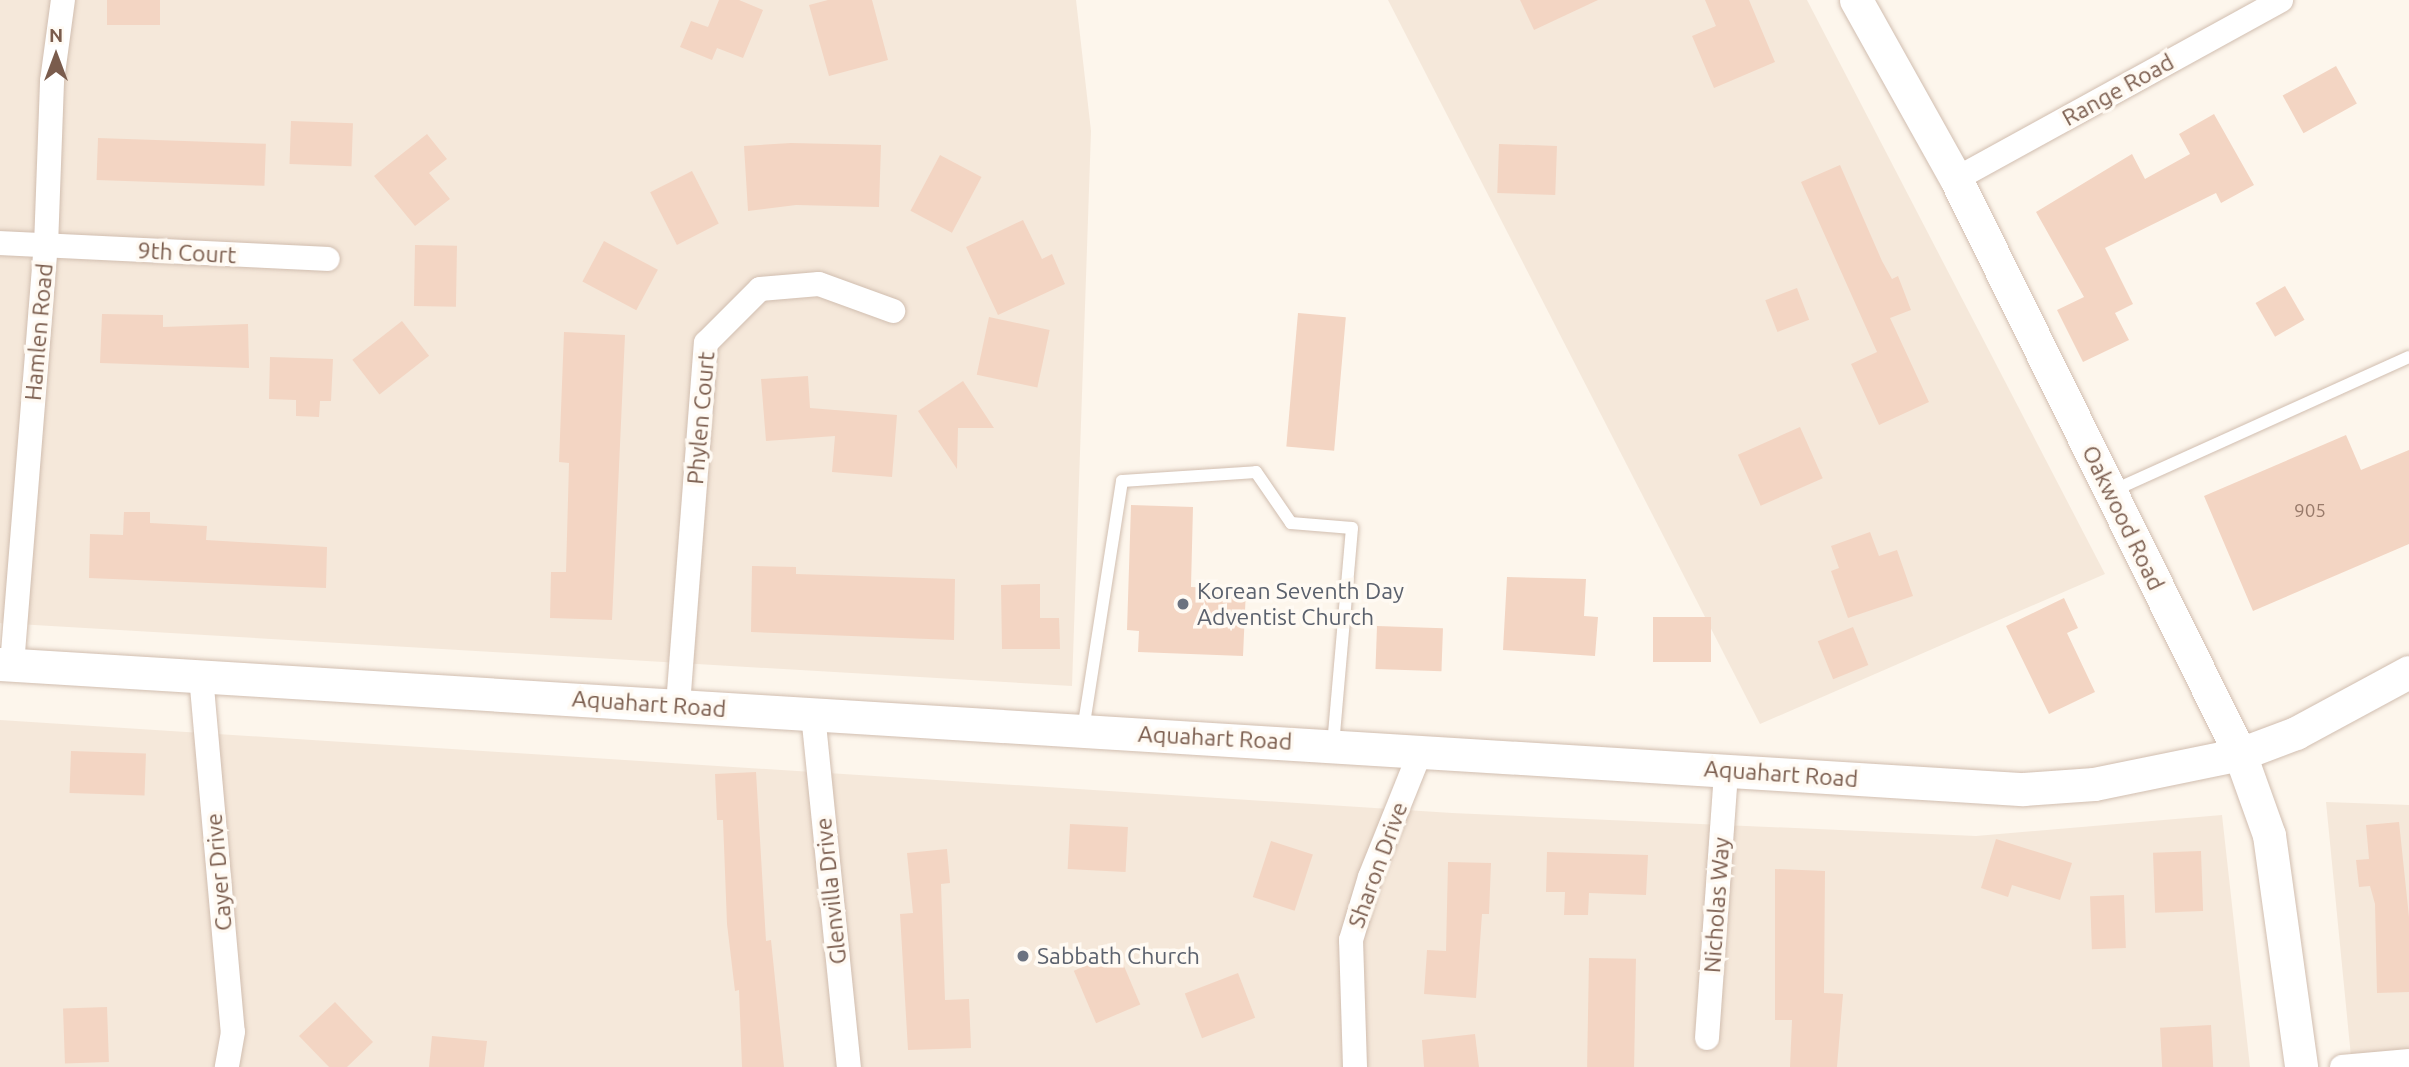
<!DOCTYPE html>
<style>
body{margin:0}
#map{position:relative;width:2409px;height:1067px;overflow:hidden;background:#fdf6ec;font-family:Ubuntu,sans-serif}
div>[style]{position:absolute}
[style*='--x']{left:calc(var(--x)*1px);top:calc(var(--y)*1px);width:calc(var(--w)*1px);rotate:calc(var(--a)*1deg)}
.residential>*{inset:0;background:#f5e8da}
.building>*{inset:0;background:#f3d5c3;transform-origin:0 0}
.roads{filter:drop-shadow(0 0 2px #d1beb0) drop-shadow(0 0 2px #d1beb0)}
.lane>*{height:12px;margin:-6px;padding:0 6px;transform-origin:6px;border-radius:6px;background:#fff}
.street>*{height:24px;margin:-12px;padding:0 12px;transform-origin:12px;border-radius:12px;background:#fff}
.secondary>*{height:33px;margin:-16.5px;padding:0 16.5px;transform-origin:16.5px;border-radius:16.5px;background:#fff}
.dots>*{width:19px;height:19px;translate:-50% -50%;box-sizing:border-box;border:4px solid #fffaf3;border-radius:50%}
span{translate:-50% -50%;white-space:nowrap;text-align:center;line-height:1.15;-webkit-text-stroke:7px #fffaf3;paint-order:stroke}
.number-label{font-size:19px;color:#987a6a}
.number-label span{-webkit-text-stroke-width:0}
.street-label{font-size:23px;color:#7a5c4d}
.worship-label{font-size:23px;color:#5b616d}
.left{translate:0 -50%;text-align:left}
.north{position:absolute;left:21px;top:21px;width:70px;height:70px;-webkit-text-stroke:5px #fffaf3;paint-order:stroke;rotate:0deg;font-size:19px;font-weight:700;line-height:28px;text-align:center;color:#7a5c4d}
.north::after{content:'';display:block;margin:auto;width:24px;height:32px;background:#7a5c4d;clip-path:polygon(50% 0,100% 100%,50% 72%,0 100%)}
</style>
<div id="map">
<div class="residential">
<div style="clip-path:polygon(0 0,1076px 0,1091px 131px,1072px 686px,0 623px)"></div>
<div style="clip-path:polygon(1388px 0,1807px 0,2105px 574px,1760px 724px)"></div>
<div style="clip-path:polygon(0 720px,1452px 813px,1976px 836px,2222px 815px,2250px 1067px,0 1067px)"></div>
<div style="clip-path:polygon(2326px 802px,2409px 805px,2409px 1067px,2352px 1067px)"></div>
</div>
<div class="building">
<div style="left:107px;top:0;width:53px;height:25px"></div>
<div style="clip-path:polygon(719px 0,739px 0,763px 10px,743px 58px,717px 48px,712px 60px,680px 47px,691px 21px,708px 27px)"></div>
<div style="clip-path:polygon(828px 0,872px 0,888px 60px,829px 76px,809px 5px)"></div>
<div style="clip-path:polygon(1520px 0,1598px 0,1534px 30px)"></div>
<div style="clip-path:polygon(1705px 0,1749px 0,1775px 62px,1714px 88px,1692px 36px,1716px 26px)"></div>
<div style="left:2336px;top:66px;width:43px;height:61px;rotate:61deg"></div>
<div style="clip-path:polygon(2214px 114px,2254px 185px,2221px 203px,2216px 193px,2105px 248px,2133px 304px,2115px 313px,2129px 340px,2083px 362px,2057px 310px,2084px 297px,2036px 212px,2132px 154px,2145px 179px,2190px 154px,2179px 134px)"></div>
<div style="left:291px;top:121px;width:62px;height:43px;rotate:2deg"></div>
<div style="clip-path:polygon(427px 134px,447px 159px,429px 173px,450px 199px,415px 226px,374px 176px)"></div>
<div style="left:98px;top:138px;width:168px;height:42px;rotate:2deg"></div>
<div style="clip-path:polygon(791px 143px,881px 145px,879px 207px,796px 205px,748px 211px,744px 146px)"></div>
<div style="left:1499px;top:144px;width:58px;height:49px;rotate:2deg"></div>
<div style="left:940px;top:155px;width:47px;height:63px;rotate:28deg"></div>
<div style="clip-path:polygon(1840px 165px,1882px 261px,1892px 279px,1898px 276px,1911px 310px,1890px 318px,1929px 402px,1879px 425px,1851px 364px,1877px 352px,1801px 182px)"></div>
<div style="left:692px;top:171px;width:59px;height:47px;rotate:63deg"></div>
<div style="clip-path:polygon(1023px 220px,1042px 259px,1052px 254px,1065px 284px,998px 315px,966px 247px)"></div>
<div style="left:604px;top:241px;width:61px;height:46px;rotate:28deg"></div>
<div style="left:415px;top:245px;width:42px;height:61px;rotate:1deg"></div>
<div style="left:2285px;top:286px;width:39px;height:34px;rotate:60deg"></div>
<div style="left:1797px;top:288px;width:34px;height:34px;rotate:69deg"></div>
<div style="left:1298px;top:313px;width:48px;height:134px;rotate:5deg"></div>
<div style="clip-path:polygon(102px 314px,163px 315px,163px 327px,248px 324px,249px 368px,100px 363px)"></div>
<div style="left:989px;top:317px;width:62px;height:59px;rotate:12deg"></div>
<div style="left:402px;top:321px;width:44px;height:63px;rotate:52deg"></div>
<div style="clip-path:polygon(564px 332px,625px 335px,612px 620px,550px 618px,551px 572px,566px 572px,569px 463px,559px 462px)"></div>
<div style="clip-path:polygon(270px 357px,333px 359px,331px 401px,320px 401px,319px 417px,296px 416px,296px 400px,269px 399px)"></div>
<div style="clip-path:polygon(808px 376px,810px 408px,897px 415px,892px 477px,832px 472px,835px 436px,766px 441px,761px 379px)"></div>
<div style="clip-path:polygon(963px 381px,994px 428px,958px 428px,957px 469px,918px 411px)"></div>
<div style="left:1800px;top:427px;width:56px;height:68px;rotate:66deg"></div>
<div style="clip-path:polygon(2346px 435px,2361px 470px,2409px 450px,2409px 544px,2253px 611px,2204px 496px)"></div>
<div style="clip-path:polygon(1131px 505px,1193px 507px,1191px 587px,1246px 589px,1243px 656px,1138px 652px,1139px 631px,1127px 630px)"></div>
<div style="clip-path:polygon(124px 512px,150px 512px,150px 523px,207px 526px,206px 540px,327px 547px,326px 588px,89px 578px,90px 534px,123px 535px)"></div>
<div style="clip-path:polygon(1870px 532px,1879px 556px,1897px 550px,1913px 596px,1848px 618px,1831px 571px,1839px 568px,1831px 546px)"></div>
<div style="clip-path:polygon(752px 566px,796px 567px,796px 574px,955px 579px,954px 640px,751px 632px)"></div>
<div style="clip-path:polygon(1507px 577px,1586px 579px,1584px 616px,1598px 617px,1595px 656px,1503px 650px)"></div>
<div style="clip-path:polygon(1040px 584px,1040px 618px,1059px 618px,1060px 649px,1002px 649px,1001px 585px)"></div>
<div style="clip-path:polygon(2064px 598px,2078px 628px,2067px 633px,2095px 692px,2049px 714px,2006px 626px)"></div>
<div style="left:1653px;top:617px;width:58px;height:45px"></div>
<div style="left:1377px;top:626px;width:66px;height:43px;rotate:2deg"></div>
<div style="left:1853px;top:627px;width:41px;height:38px;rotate:68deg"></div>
<div style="left:71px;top:751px;width:75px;height:42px;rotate:2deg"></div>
<div style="clip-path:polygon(756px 772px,766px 941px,771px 940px,784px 1067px,742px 1067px,739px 990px,735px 991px,727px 924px,723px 820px,717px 820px,715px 774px)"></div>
<div style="clip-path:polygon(2399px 822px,2409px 917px,2409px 992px,2377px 993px,2375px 904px,2370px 886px,2359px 887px,2356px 860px,2369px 859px,2366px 825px)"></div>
<div style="left:1070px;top:824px;width:58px;height:45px;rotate:3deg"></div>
<div style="clip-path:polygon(1996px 839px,2072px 863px,2060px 900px,2012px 885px,2008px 897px,1981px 888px)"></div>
<div style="left:1271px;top:841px;width:44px;height:59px;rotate:18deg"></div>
<div style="clip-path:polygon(947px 849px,950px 883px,941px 884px,945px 1000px,969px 999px,971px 1048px,908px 1050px,900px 914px,913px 913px,907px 853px)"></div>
<div style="left:2201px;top:851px;width:60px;height:48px;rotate:88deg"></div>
<div style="clip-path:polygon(1547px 852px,1648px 855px,1646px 895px,1589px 893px,1588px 915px,1564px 915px,1565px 892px,1546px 892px)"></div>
<div style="clip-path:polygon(1448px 862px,1491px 863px,1489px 914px,1482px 914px,1476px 998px,1424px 994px,1427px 950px,1446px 951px)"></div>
<div style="clip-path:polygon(1775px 869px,1825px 871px,1824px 993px,1843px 994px,1837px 1067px,1790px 1067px,1792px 1020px,1775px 1020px)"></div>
<div style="left:2124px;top:895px;width:53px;height:34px;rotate:88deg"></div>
<div style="left:1118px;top:952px;width:57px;height:48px;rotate:67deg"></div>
<div style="left:1589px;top:958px;width:47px;height:109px;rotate:1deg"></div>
<div style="left:1238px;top:973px;width:48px;height:57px;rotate:69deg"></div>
<div style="clip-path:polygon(335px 1002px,373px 1042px,347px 1067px,329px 1067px,299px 1036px)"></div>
<div style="left:107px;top:1007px;width:55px;height:44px;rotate:88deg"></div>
<div style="left:2211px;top:1025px;width:42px;height:51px;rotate:87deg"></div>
<div style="clip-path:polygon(1475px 1034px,1479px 1067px,1424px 1067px,1422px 1040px)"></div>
<div style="clip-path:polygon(432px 1036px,487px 1041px,484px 1067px,429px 1067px)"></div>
</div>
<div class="roads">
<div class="lane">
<div style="--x:2110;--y:492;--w:328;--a:-24.3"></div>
<div style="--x:1083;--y:730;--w:252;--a:-81.1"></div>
<div style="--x:1122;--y:481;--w:134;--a:-3.8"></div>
<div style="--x:1256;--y:472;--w:62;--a:55.5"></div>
<div style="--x:1291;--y:523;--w:61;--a:4.7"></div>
<div style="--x:1352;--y:528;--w:218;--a:95"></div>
</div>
<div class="street">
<div style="--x:1956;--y:179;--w:371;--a:-28.8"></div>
<div style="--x:0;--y:243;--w:328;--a:2.8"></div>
<div style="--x:12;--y:665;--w:420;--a:-85.4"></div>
<div style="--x:46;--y:246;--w:165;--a:-87.9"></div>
<div style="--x:52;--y:81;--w:82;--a:-82.3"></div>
<div style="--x:201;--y:676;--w:357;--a:84.9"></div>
<div style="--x:233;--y:1032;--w:36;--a:100"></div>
<div style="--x:678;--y:705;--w:363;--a:-85.6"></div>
<div style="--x:706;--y:343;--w:76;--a:-45"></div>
<div style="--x:760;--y:289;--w:59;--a:-4.8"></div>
<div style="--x:819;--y:284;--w:79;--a:20"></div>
<div style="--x:813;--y:714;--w:355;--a:84.2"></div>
<div style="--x:1707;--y:1038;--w:268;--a:-85.9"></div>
<div style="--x:1355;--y:1067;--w:127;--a:-91.8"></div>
<div style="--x:1351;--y:940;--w:66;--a:-73.2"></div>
<div style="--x:1370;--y:877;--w:137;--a:-68.1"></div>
<div style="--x:2342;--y:1067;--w:67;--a:-5.1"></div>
</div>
<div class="secondary">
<div style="--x:1856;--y:0;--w:205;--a:60.8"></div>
<div style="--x:1956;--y:179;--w:641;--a:63.71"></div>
<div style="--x:2240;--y:754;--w:86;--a:70.3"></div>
<div style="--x:2269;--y:835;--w:234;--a:82.1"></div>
<div style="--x:0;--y:664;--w:2027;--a:3.54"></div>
<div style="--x:2023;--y:789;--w:71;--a:-4"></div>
<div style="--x:2094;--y:784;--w:149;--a:-11.6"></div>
<div style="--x:2240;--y:754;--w:60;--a:-20.6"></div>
<div style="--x:2296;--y:733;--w:128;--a:-28.4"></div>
</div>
</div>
<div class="dots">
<div style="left:1183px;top:604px;background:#6b7280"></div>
<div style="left:1023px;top:956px;background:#6b7280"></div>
</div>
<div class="number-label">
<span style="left:2310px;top:511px">905</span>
</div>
<div class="street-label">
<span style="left:2118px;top:90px;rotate:-29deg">Range Road</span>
<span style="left:187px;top:253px;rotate:3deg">9th Court</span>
<span style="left:39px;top:332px;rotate:-85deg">Hamlen Road</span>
<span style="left:701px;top:418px;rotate:-85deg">Phylen Court</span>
<span style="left:2123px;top:518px;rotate:64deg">Oakwood Road</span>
<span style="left:649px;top:704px;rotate:4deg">Aquahart Road</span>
<span style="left:1215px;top:738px;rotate:3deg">Aquahart Road</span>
<span style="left:1781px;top:774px;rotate:4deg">Aquahart Road</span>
<span style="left:1378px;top:865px;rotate:-70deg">Sharon Drive</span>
<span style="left:219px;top:872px;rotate:-95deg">Cayer Drive</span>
<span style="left:831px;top:891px;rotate:-96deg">Glenvilla Drive</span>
<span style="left:1717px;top:905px;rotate:-86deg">Nicholas Way</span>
</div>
<div class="worship-label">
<span class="left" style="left:1197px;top:604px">Korean Seventh Day<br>Adventist Church</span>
<span class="left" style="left:1037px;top:956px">Sabbath Church</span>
</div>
<div class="north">N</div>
</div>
